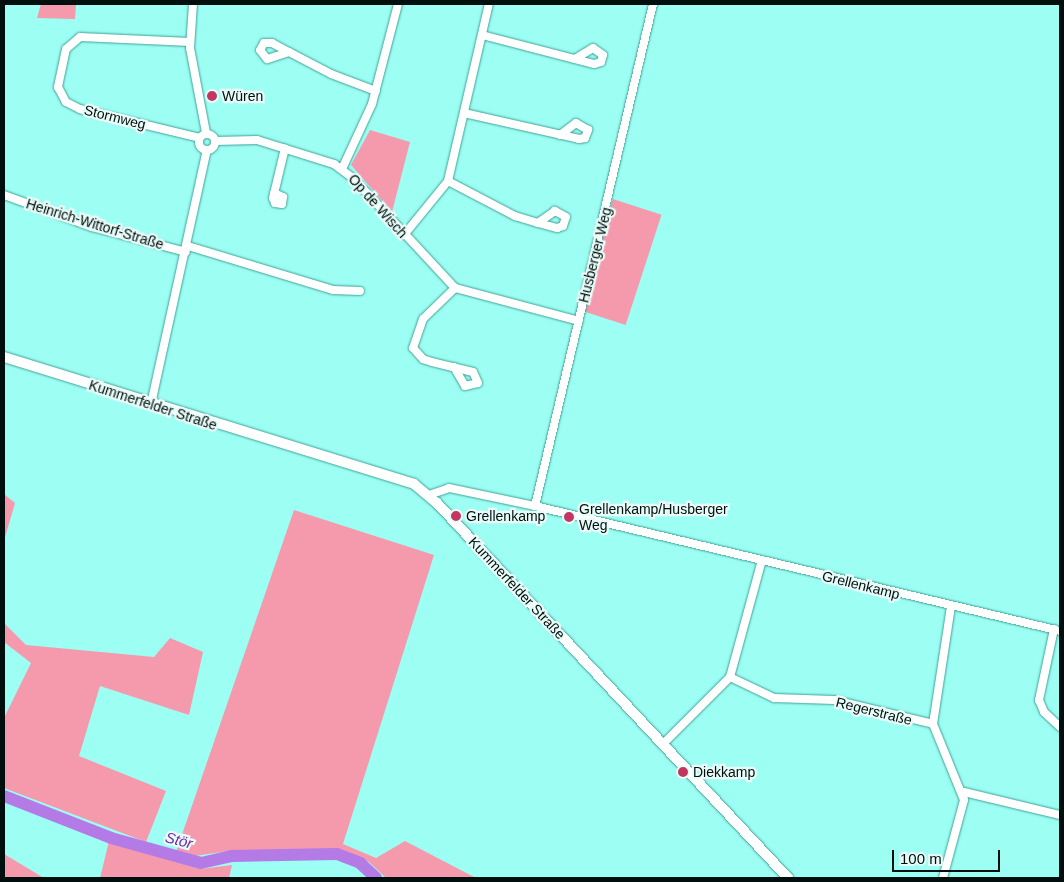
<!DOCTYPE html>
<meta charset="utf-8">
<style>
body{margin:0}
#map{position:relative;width:1064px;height:882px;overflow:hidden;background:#9dfef3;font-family:Helvetica,sans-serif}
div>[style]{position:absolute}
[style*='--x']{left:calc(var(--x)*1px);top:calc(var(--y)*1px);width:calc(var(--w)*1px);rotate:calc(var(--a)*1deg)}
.green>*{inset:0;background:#f59aad;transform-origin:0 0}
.river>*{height:12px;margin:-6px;padding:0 6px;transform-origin:6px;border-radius:6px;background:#b47be7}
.roads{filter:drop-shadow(0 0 1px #3fa399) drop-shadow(0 0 1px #3fa399)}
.minor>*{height:8px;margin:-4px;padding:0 4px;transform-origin:4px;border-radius:4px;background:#fff}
.minor>.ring{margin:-4px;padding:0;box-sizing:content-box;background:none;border:8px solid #fff;border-radius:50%}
.tertiary>*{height:10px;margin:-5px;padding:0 5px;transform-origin:5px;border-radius:5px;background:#fff}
.dots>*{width:14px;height:14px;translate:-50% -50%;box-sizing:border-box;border:2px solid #e9fbf8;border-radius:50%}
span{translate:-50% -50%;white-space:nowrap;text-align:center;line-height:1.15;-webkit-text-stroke:4.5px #e9fbf8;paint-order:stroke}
.poi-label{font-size:14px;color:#000f0d}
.left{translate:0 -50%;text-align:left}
.street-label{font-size:14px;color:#000f0d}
.water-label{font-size:15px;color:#7329a8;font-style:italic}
.frame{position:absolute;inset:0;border:5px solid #000f0d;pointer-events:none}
.scale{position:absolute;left:892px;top:850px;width:108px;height:22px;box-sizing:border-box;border:2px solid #000f0d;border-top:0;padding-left:6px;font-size:15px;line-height:18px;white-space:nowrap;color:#000f0d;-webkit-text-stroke:4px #e9fbf8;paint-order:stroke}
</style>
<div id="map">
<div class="green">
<div style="clip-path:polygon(41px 4px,76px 4px,75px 19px,37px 18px)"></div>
<div style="clip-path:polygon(370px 130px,410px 142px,392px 212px,351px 165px)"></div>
<div style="left:613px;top:199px;width:51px;height:116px;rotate:18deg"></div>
<div style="clip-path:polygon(4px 494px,15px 503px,4px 541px)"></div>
<div style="clip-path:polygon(294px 510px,434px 555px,343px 844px,376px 858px,405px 841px,476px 878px,386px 878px,369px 862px,340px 851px,228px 851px,195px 856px,176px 852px)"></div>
<div style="clip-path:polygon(4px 623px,26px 645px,154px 657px,170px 638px,203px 652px,189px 715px,100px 686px,79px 756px,166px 791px,146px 842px,4px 788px,4px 718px,31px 663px,4px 642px)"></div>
<div style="clip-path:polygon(109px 841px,200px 869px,232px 865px,229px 878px,100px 878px)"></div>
<div style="clip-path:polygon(4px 854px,44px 878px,4px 878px)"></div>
</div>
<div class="river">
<div style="--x:4;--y:796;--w:115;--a:21.4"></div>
<div style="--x:111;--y:838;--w:93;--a:15.5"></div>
<div style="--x:201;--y:863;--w:32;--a:-13"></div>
<div style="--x:232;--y:856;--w:105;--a:-1.1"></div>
<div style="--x:337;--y:854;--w:25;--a:21"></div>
<div style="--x:360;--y:863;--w:22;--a:43"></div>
</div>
<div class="roads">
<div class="minor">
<div style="--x:193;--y:4;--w:44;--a:93.9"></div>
<div style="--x:190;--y:48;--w:86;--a:79.3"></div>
<div style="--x:482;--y:35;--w:116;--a:14.5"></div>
<div style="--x:594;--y:64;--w:7;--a:-16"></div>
<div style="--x:601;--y:62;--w:7;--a:-74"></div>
<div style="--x:603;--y:55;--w:12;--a:-145"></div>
<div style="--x:593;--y:48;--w:21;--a:149"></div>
<div style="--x:190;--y:42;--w:110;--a:-177.4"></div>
<div style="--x:80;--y:37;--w:18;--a:139"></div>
<div style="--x:66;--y:49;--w:39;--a:102"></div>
<div style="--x:58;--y:87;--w:17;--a:62"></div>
<div style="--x:66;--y:102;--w:16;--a:27"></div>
<div style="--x:80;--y:109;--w:123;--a:13.6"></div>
<div style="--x:289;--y:52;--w:23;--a:162"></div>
<div style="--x:267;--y:59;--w:11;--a:-128"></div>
<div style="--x:260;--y:50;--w:8;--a:-60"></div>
<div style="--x:264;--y:43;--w:8;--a:0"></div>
<div style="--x:272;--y:43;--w:19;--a:28"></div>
<div style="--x:289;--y:52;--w:47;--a:27.6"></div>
<div style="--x:331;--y:74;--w:48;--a:20.7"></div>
<div style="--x:464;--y:113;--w:118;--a:12.7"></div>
<div style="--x:579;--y:139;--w:6;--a:-9"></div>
<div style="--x:585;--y:138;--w:9;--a:-69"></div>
<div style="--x:588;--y:130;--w:14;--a:-150"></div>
<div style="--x:576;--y:123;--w:20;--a:143"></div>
<div class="ring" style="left:199px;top:134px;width:8px;height:8px"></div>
<div style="--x:215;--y:141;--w:42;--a:-1.4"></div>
<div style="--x:257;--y:140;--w:81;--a:17.3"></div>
<div style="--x:334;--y:164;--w:25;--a:37"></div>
<div style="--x:354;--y:179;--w:149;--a:47.2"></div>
<div style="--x:455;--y:288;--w:128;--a:14.9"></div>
<div style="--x:342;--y:169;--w:72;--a:-65.2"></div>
<div style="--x:372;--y:104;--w:103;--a:-75.4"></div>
<div style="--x:448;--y:181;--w:76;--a:27.6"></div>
<div style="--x:515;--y:216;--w:24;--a:17"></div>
<div style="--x:538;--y:223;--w:20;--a:15"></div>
<div style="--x:557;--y:228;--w:6;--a:-18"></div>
<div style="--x:563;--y:226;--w:9;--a:-72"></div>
<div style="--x:566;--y:217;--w:13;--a:-151"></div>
<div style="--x:555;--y:211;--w:21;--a:145"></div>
<div style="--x:274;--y:193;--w:10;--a:24"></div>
<div style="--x:283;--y:197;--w:7;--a:98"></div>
<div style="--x:282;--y:204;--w:7;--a:-172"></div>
<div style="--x:275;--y:203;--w:5;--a:-112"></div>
<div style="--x:273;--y:198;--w:51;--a:-76.5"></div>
<div style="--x:4;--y:195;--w:94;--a:20"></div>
<div style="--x:92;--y:227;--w:97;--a:14.9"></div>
<div style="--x:404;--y:235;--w:70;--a:-50.8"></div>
<div style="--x:448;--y:181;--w:182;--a:-77"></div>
<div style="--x:188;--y:246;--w:152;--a:16.9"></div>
<div style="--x:333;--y:290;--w:27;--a:2"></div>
<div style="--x:454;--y:367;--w:22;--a:60"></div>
<div style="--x:465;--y:386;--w:13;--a:-13"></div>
<div style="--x:478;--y:383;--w:12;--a:-114"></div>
<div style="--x:473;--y:372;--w:42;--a:-166.3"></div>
<div style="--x:432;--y:362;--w:9;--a:-162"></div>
<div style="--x:423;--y:359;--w:15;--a:-132"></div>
<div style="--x:413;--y:348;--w:31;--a:-71"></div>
<div style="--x:423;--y:319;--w:45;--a:-44.1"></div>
<div style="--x:151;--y:404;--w:260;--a:-77.6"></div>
<div style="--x:429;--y:495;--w:21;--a:-19"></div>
<div style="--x:449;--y:488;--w:88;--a:11.8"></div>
<div style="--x:535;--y:506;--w:540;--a:13.39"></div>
<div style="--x:535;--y:506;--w:516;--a:-76.77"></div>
<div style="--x:1054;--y:629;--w:73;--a:101.9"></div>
<div style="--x:1039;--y:700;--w:13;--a:67"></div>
<div style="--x:1044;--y:712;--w:22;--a:43"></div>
<div style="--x:730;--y:677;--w:49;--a:25.5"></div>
<div style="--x:774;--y:698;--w:60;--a:1.9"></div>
<div style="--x:834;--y:700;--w:102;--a:13.6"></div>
<div style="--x:663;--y:744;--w:95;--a:-45"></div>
<div style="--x:730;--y:677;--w:121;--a:-74.7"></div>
<div style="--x:964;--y:792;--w:99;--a:13.5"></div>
<div style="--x:943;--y:878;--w:81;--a:-74.9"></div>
<div style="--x:964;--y:800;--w:82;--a:-112.2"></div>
<div style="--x:933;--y:724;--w:119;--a:-81.3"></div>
</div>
<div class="tertiary">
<div style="--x:4;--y:357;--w:429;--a:17.2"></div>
<div style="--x:414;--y:484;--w:30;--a:40"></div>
<div style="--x:437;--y:503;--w:514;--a:46.89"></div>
</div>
</div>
<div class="dots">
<div style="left:212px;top:96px;background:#c43662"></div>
<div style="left:456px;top:516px;background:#c43662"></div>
<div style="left:569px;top:517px;background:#c43662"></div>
<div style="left:683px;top:772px;background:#c43662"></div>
</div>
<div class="poi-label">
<span class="left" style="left:222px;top:96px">Würen</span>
<span class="left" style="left:579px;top:517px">Grellenkamp/Husberger<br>Weg</span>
<span class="left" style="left:466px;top:516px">Grellenkamp</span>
<span class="left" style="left:693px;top:772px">Diekkamp</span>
</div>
<div class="street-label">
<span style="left:115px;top:117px;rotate:14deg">Stormweg</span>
<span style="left:378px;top:206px;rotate:48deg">Op de Wisch</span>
<span style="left:95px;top:224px;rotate:17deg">Heinrich-Wittorf-Straße</span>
<span style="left:595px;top:255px;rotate:-76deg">Husberger Weg</span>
<span style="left:153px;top:405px;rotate:18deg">Kummerfelder Straße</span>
<span style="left:861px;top:585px;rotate:14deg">Grellenkamp</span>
<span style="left:517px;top:588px;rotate:47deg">Kummerfelder Straße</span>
<span style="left:874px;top:711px;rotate:14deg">Regerstraße</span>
</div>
<div class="water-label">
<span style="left:179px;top:840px;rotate:15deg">Stör</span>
</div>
<div class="frame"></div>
<div class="scale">100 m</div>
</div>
